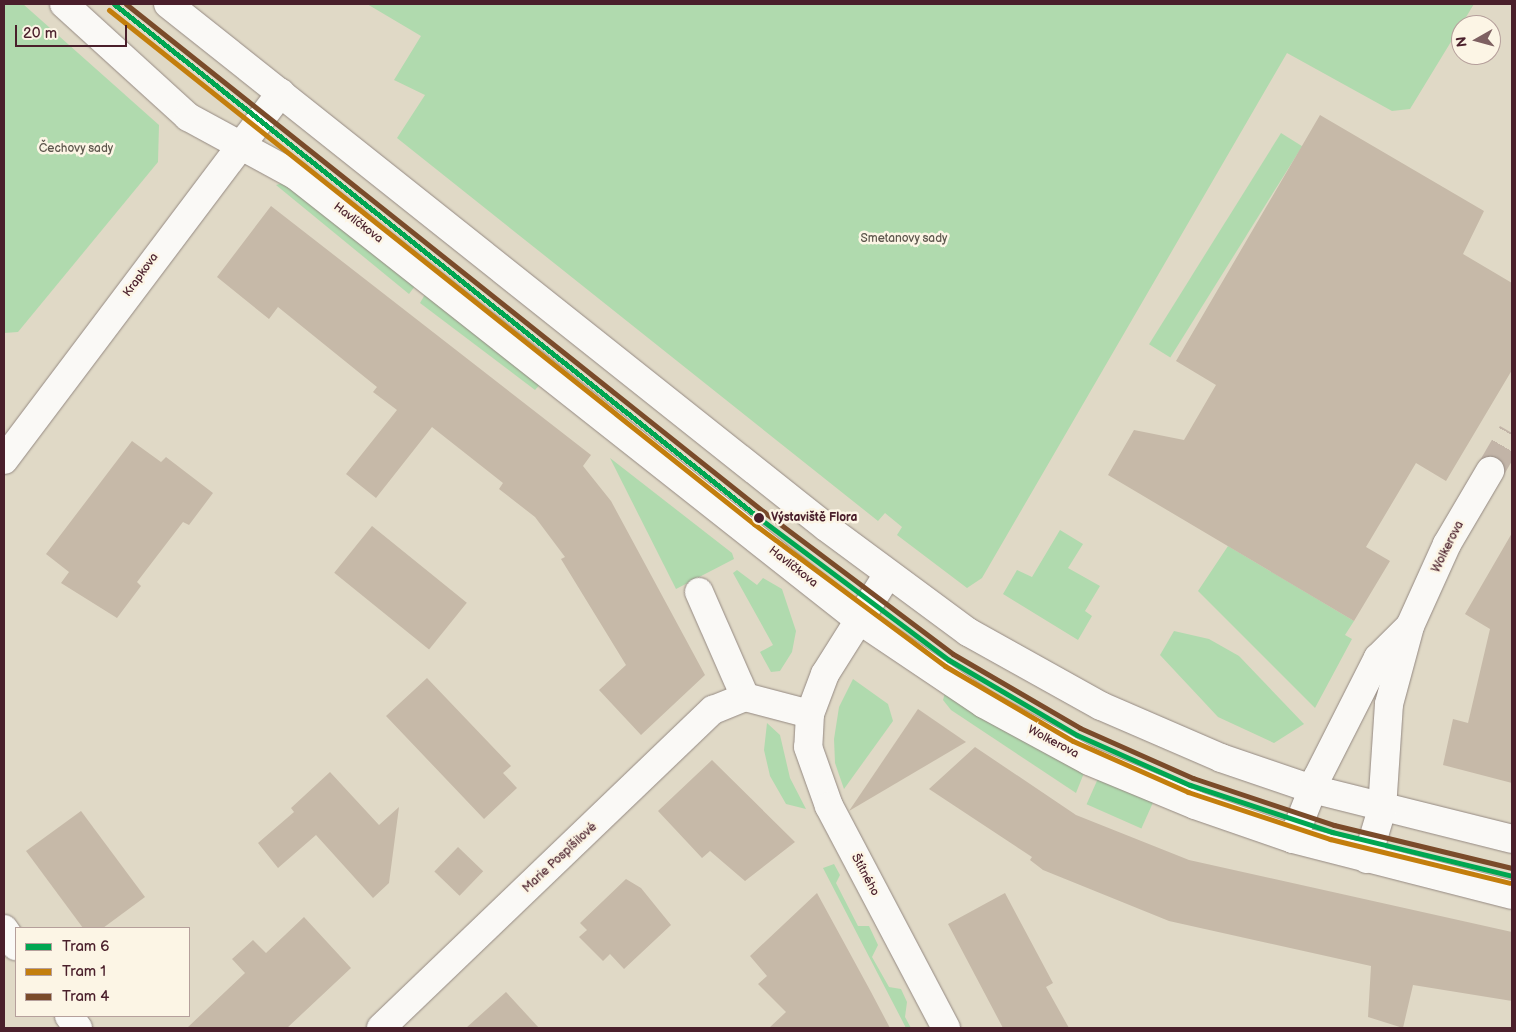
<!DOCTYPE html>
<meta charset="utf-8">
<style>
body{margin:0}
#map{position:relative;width:1516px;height:1032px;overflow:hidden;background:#e0d9c6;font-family:"Balsamiq Sans",sans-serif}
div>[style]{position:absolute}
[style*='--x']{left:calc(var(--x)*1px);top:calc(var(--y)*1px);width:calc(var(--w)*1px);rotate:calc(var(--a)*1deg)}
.green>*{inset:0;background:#b0daae;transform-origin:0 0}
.building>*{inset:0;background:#c6b9a8;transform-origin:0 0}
.minor-tunnel>*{height:28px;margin-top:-14px;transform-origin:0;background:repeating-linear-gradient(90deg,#c2b4a7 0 28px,transparent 0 42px)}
.roads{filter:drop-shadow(0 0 1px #948982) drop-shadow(0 0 1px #948982)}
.minor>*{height:28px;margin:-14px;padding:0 14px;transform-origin:14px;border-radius:14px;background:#faf9f6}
.tram-1>*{height:5px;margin:-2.5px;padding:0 2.5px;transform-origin:2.5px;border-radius:2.5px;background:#00a651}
.tram-2>*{height:5px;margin:-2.5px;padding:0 2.5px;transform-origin:2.5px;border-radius:2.5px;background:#c37e0d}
.tram-3>*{height:5px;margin:-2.5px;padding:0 2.5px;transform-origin:2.5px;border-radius:2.5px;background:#7a4b2a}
.dots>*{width:14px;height:14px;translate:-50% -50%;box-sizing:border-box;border:2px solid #fcf5e5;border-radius:50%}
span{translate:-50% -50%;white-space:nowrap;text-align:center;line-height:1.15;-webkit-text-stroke:5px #fcf5e5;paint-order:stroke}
.park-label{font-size:12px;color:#5d574d}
.street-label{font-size:12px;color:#4a1f2b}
.stop-label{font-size:12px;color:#4a1f2b;font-weight:700}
.left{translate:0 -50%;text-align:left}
.frame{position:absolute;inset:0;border:5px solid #4a1f2b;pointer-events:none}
.legend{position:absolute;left:15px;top:927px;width:175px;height:90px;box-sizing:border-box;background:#fcf5e5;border:1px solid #b59f9b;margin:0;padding:6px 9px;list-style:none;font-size:15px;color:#4a1f2b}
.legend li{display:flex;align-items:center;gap:10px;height:25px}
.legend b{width:25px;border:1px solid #b59f9b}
.north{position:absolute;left:1451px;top:15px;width:50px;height:50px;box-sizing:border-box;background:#fcf5e5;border:1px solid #b59f9b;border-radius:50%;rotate:263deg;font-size:14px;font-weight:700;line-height:20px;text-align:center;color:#4a1f2b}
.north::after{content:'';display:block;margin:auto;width:18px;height:22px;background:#7e6061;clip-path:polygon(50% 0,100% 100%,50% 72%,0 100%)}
.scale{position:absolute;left:15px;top:25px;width:112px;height:22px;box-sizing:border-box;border:2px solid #4a1f2b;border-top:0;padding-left:6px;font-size:15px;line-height:18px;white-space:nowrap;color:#4a1f2b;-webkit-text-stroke:4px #fcf5e5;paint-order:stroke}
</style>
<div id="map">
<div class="green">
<div style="clip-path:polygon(4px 4px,23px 4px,159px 125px,158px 162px,18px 332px,4px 333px)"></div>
<div style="clip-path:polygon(367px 4px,1474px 4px,1410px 109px,1392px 111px,1287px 53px,982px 578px,967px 588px,897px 535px,902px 527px,885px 513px,878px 521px,397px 138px,425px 95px,394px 80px,421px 36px)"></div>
<div style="left:1281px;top:133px;width:25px;height:249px;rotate:32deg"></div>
<div style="clip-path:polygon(283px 183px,418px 282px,409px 294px,276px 185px)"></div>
<div style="clip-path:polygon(428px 289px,543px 381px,535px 390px,420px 303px)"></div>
<div style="clip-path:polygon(610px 458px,732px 553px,734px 559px,676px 589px)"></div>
<div style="clip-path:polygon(1060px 530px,1083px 544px,1068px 568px,1100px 586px,1085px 611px,1092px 616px,1078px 640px,1003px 594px,1017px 570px,1032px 577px)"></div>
<div style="clip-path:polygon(1228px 546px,1354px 621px,1345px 635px,1352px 639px,1315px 708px,1198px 591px)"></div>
<div style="clip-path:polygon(737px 570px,757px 585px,763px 578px,782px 589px,796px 631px,792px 652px,780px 671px,771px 672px,760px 652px,773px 645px,733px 573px)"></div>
<div style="clip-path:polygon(1174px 631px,1209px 639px,1239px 656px,1304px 724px,1274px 743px,1218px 717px,1160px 655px)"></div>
<div style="clip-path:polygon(853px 679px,888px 704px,893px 721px,844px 789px,835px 763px,834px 739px,839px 707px)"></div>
<div style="clip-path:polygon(946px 689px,1086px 768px,1076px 793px,951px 710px,943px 700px)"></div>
<div style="clip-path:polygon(767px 723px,780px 735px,790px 778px,806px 809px,786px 804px,770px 776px,764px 750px)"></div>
<div style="left:1100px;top:774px;width:60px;height:33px;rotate:24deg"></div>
<div style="clip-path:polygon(834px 864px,840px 875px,836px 883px,858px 926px,869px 926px,878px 945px,872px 957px,889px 987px,901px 989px,907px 1002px,905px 1017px,911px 1028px,906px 1028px,823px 868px)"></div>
</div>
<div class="building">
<div style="clip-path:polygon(1320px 115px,1484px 211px,1463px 254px,1512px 283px,1512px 370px,1446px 481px,1416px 463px,1366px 547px,1390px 561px,1354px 621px,1108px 475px,1134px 430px,1184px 440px,1216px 385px,1176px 361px)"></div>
<div style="clip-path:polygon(271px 206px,591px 455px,583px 466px,611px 501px,705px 675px,641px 735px,599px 690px,626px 665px,561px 559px,565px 557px,535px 517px,499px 489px,503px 483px,432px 427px,376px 498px,346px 474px,397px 410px,373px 392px,377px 387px,278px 307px,269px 319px,217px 277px)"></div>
<div style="clip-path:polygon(132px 441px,161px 462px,166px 457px,213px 493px,189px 525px,183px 522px,137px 582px,141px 586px,117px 618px,61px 583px,69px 572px,46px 554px)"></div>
<div style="left:372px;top:526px;width:122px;height:60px;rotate:39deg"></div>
<div style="clip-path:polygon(1512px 533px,1512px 783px,1443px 765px,1453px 719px,1468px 723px,1490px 629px,1465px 614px)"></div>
<div style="clip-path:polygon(427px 678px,511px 766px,503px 773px,517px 788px,484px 819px,386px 716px)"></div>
<div style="clip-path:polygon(918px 709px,966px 742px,849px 811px)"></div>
<div style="clip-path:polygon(975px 747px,1076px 815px,1189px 860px,1512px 932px,1512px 1001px,1413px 985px,1403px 1028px,1368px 1017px,1371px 966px,1169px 921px,1043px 870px,1030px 860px,1032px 857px,929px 789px)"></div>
<div style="clip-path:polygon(712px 760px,795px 842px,745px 881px,710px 851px,702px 858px,658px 811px)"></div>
<div style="clip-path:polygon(330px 772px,379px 825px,399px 807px,389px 883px,373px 898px,316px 835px,278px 868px,258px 843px,294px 812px,291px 808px)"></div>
<div style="clip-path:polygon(81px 811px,145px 897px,103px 928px,83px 928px,26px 851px)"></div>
<div style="left:458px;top:847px;width:35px;height:34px;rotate:44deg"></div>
<div style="clip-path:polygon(626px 879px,641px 888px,671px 925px,624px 969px,610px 954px,603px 961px,579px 937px,587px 930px,580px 923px)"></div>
<div style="clip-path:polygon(817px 893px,871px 992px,890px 1028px,769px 1028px,786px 1012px,758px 984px,767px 976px,750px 956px)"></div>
<div style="clip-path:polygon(1005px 893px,1053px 983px,1046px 987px,1069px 1028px,1003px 1028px,948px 924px)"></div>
<div style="clip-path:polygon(304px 917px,351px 968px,287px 1028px,187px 1028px,245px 973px,232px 959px,253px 940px,266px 953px)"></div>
<div style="clip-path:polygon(506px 992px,539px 1028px,466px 1028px)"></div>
</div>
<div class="minor-tunnel">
<div style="--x:1490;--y:471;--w:44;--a:-59.9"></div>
</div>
<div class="roads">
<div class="minor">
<div style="--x:64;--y:4;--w:168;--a:42.3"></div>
<div style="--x:188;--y:117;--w:122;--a:28.5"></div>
<div style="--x:295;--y:175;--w:718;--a:38.27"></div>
<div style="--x:859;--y:620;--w:151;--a:33.9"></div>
<div style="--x:984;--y:704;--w:119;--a:28.5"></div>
<div style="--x:1089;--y:761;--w:115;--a:22.5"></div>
<div style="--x:1195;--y:805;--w:104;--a:19.1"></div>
<div style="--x:1293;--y:839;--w:226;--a:14.3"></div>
<div style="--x:168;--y:4;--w:841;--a:38.48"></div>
<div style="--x:826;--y:527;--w:177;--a:36.5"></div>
<div style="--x:968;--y:632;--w:152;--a:29.1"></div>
<div style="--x:1101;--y:706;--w:131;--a:23.4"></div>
<div style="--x:1221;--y:758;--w:96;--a:18.8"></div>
<div style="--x:1312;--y:789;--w:206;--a:14"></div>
<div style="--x:4;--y:460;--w:460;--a:-53"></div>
<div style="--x:888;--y:574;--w:118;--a:122.2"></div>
<div style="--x:825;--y:674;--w:43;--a:110.6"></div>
<div style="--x:810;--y:714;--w:33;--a:93"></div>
<div style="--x:808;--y:747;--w:63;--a:70.4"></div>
<div style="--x:829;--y:806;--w:251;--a:62.2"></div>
<div style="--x:699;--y:592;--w:115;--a:66.3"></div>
<div style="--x:1293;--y:839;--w:66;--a:-68.5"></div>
<div style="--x:1317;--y:778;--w:135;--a:-63.1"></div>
<div style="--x:1378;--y:658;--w:44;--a:-45"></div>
<div style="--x:1367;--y:859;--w:52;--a:-73.3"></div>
<div style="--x:1382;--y:809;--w:105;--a:-86.2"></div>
<div style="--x:1389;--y:704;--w:81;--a:-74.9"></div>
<div style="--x:1410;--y:626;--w:90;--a:-65.7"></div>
<div style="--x:1447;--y:544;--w:85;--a:-59.5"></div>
<div style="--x:4;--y:929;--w:21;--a:55"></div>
<div style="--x:69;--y:1016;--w:15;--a:53"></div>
<div style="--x:381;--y:1028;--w:460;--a:-43.8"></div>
<div style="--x:713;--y:710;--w:35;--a:-22"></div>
<div style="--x:745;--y:697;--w:67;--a:14.7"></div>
</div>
</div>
<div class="tram-1">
<div style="--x:114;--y:4;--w:825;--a:38.55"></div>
<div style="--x:759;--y:518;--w:237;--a:36.8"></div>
<div style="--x:949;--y:660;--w:148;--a:30.4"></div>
<div style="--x:1077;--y:735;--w:124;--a:23.9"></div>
<div style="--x:1190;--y:785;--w:150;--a:18.3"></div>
<div style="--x:1332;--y:832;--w:185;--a:13.7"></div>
</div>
<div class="tram-2">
<div style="--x:109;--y:10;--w:825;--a:38.55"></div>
<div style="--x:754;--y:524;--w:238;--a:36.6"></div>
<div style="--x:945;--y:666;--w:148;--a:30.4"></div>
<div style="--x:1073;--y:741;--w:126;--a:23.9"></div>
<div style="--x:1188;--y:792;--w:150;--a:18.3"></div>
<div style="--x:1330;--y:839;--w:185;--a:13.7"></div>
</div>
<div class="tram-3">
<div style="--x:126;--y:4;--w:816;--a:38.53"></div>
<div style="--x:764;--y:512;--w:236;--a:36.9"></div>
<div style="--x:953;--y:654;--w:147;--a:30.2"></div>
<div style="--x:1080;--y:728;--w:124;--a:23.9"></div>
<div style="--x:1193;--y:778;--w:149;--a:18.4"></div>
<div style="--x:1334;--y:825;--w:183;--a:13.6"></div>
</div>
<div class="dots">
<div style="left:759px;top:518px;background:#4a1f2b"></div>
</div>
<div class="park-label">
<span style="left:76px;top:149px">Čechovy sady</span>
<span style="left:904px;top:239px">Smetanovy sady</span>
</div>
<div class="street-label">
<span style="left:358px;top:223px;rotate:37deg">Havlíčkova</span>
<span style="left:141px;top:275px;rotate:-54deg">Krapkova</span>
<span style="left:1448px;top:547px;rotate:-63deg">Wolkerova</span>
<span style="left:793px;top:567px;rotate:38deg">Havlíčkova</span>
<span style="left:1053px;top:742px;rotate:28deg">Wolkerova</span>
<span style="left:560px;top:858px;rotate:-43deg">Marie Pospíšilové</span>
<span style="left:865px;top:875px;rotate:62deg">Štítného</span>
</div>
<div class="stop-label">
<span class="left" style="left:771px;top:518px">Výstaviště Flora</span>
</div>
<div class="frame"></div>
<ul class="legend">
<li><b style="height:6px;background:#00a651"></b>Tram 6</li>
<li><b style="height:6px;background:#c37e0d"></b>Tram 1</li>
<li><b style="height:6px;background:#7a4b2a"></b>Tram 4</li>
</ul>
<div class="north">N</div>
<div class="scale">20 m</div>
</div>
